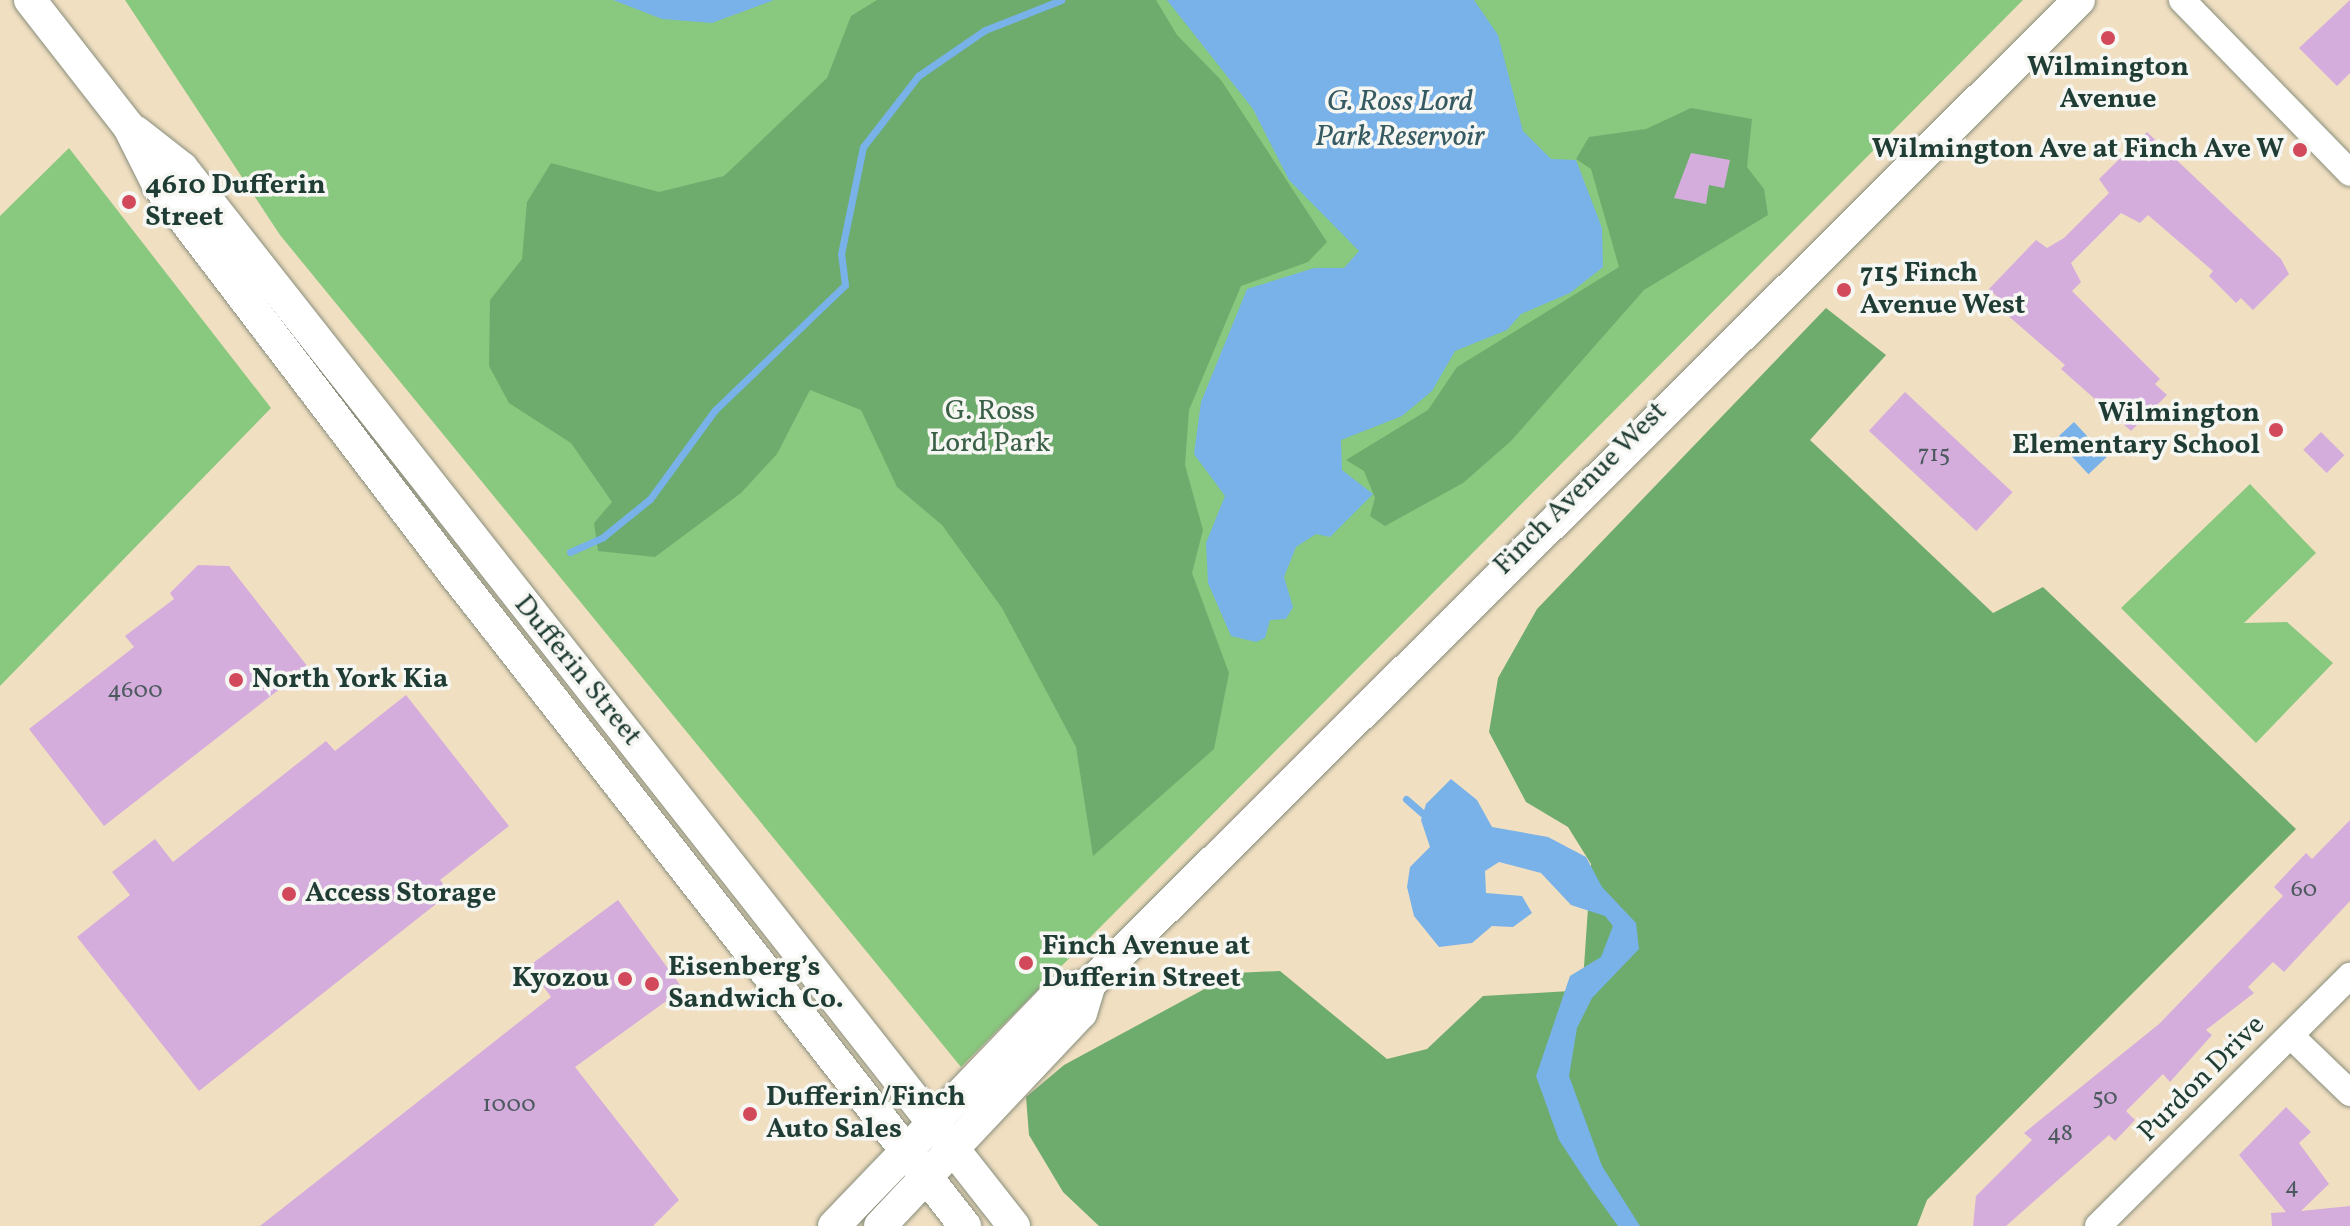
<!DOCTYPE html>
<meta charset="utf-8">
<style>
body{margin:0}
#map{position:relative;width:2350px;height:1226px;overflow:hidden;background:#f1dfc2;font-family:Vollkorn,serif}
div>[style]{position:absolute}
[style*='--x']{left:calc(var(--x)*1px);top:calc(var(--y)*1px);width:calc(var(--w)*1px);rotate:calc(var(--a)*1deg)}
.green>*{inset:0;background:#89c87f}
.forest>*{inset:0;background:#6eac6e}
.water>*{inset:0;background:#78b2e9;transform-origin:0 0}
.stream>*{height:7px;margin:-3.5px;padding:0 3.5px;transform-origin:3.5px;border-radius:3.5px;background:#78b2e9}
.building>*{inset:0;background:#d4addc;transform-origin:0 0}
.roads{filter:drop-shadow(0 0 2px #888e7b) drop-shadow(0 0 2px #888e7b)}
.minor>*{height:26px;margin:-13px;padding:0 13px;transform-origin:13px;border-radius:13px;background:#fff}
.major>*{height:32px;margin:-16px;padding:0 16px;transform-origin:16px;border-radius:16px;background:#fff}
.dots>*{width:22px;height:22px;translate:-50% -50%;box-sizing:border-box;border:4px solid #f6f6f2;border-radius:50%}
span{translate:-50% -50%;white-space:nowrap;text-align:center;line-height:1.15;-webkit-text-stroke:7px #f6f6f2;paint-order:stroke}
.number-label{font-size:24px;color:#4c595e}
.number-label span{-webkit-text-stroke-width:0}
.poi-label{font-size:28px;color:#1f3d34;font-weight:700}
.right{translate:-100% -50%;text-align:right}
.left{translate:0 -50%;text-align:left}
.park-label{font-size:28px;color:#3a6047}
.street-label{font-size:28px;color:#1f3d34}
.water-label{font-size:30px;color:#355a61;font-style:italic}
</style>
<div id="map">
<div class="green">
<div style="clip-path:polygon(125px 0,2023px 0,961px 1067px,280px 235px)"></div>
<div style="clip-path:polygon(69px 148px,271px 408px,0 686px,0 216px)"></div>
<div style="clip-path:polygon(2250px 484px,2316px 553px,2244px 623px,2287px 622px,2333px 663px,2256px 743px,2121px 608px)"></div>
</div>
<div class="forest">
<div style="clip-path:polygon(877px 0,1156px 0,1177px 35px,1221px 80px,1327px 242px,1308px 262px,1241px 286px,1189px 410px,1185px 465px,1203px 530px,1192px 573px,1229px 673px,1214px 749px,1093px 856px,1076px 747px,1002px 608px,942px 525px,897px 487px,861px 410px,810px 390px,777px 454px,741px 493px,655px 557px,598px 551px,594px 523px,612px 502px,571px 443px,509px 403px,489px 366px,490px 300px,522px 259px,527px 202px,551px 163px,659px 192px,724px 176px,827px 78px,851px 16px)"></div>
<div style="clip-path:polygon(1691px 108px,1752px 119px,1747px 167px,1764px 189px,1768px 215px,1644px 290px,1511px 441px,1463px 483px,1385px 526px,1370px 516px,1375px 498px,1364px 471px,1346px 460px,1428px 410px,1457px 367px,1619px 267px,1591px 169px,1576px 159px,1589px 137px,1646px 129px)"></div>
<div style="clip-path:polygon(1826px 308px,1886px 355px,1810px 440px,1993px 613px,2043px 587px,2296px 829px,1927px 1200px,1917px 1226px,1099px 1226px,1063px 1192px,1029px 1135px,1026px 1097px,1064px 1065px,1234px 973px,1280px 971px,1387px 1059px,1427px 1049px,1483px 996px,1570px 991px,1583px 981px,1591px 864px,1568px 827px,1526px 802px,1489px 732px,1498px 678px,1537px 609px)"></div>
</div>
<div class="water">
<div style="clip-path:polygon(613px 0,774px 0,712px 23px,662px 19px)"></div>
<div style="clip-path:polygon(1167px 0,1474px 0,1498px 35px,1523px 131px,1551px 159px,1576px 160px,1602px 228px,1603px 267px,1570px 293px,1521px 314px,1507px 330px,1455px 351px,1432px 391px,1402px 416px,1341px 440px,1342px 470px,1373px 494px,1330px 537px,1316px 534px,1296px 547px,1284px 577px,1293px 607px,1286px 619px,1270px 620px,1265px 638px,1256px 642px,1231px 636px,1208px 583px,1206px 543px,1225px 496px,1194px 454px,1201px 402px,1247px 289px,1314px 268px,1344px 268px,1359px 251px,1289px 180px,1253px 109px)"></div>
<div style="left:2074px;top:422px;width:48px;height:25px;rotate:47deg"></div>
<div style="clip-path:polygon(1451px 779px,1477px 800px,1492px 827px,1548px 837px,1586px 857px,1602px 887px,1636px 923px,1639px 949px,1592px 998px,1577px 1028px,1569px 1076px,1602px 1166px,1640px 1226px,1618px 1226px,1592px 1190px,1559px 1140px,1536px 1076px,1570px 976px,1601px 957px,1613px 926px,1605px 916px,1571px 905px,1541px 873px,1499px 862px,1485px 871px,1486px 893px,1522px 896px,1532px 913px,1513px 927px,1492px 926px,1472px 943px,1439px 947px,1414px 916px,1407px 887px,1410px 867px,1430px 847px,1421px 820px,1426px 804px)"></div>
</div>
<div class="stream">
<div style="--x:570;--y:552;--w:36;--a:-24"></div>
<div style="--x:603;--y:537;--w:60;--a:-39"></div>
<div style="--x:650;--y:499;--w:110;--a:-53.9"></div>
<div style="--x:715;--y:410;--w:180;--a:-43.9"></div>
<div style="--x:845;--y:285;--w:31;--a:-97"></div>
<div style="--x:841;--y:254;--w:109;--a:-78.4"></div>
<div style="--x:863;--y:147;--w:90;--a:-52.2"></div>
<div style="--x:918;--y:76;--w:81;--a:-34.5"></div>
<div style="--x:985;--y:30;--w:82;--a:-21.5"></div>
<div style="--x:1406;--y:799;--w:32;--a:41"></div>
</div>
<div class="building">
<div style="clip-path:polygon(2350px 0,2350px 73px,2337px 86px,2299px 48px)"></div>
<div style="clip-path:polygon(2147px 132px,2281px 259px,2289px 274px,2253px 310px,2241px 298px,2236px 303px,2209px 276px,2213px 271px,2148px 215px,2140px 223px,2121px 213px,2071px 263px,2081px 282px,2072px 291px,2160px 379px,2155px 384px,2167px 395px,2131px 431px,2061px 369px,2065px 365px,2005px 313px,2010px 309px,1989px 289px,2036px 240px,2047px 248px,2064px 238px,2109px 193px,2099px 179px)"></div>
<div style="clip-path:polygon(1691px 153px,1730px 160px,1724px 188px,1709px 185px,1706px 204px,1674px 198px)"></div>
<div style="left:1905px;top:392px;width:147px;height:53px;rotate:43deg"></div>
<div style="left:2321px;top:432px;width:33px;height:25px;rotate:45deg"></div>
<div style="clip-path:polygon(198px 565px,229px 566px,308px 667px,104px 826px,29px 729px,134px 647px,125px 636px,174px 599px,170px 593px)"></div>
<div style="clip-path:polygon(406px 695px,509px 826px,440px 880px,450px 893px,199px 1091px,77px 937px,130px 895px,112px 872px,155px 839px,173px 862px,326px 741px,335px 751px)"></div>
<div style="clip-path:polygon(2350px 820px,2350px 901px,2284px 972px,2273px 962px,2248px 987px,2254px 993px,2206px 1030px,2212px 1035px,2170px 1082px,2163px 1074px,2126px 1111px,2135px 1120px,2115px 1141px,2109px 1135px,2006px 1226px,1973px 1226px,1976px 1196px,2032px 1140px,2024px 1133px,2159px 1024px,2283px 896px,2274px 887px,2306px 853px,2312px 859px)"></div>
<div style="clip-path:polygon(618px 900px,683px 989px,575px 1067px,679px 1200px,653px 1226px,260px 1226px,551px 997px,529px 966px)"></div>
<div style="clip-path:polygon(2286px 1107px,2311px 1132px,2299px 1143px,2329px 1184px,2301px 1211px,2350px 1206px,2350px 1226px,2272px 1226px,2271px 1213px,2286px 1212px,2239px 1155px)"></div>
</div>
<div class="roads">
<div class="minor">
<div style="--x:2182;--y:0;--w:241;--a:45.8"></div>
<div style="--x:2291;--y:1036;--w:82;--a:44"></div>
<div style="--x:2098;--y:1226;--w:355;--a:-44.8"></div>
</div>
<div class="major">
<div style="--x:30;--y:0;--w:161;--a:52.1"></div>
<div style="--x:129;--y:127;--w:65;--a:63.4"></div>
<div style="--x:158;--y:185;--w:492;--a:52.7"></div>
<div style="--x:456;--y:576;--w:826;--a:51.94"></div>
<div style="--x:136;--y:132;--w:58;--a:38"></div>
<div style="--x:182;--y:168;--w:1346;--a:51.82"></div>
<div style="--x:834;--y:1226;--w:325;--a:-46.1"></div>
<div style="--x:1059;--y:992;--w:32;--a:-14"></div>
<div style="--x:880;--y:1226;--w:293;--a:-46.7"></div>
<div style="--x:1081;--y:1013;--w:30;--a:-73"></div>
<div style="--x:1090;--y:984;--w:1395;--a:-44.85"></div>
</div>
</div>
<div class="dots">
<div style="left:2108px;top:38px;background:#d1495b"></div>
<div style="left:2300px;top:150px;background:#d1495b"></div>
<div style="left:129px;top:202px;background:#d1495b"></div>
<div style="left:1844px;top:290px;background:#d1495b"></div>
<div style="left:2276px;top:430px;background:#d1495b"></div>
<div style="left:236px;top:680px;background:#d1495b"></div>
<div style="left:289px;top:894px;background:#d1495b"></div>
<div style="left:1026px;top:963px;background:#d1495b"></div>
<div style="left:625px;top:979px;background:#d1495b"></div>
<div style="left:652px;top:984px;background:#d1495b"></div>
<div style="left:750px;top:1114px;background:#d1495b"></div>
</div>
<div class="number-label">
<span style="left:1934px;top:456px">715</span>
<span style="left:135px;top:692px">4600</span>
<span style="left:2304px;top:891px">60</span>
<span style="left:2105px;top:1099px">50</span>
<span style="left:509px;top:1106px">1000</span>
<span style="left:2060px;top:1135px">48</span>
<span style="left:2292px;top:1188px">4</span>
</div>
<div class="poi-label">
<span style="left:2108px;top:84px">Wilmington<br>Avenue</span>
<span class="right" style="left:2284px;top:150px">Wilmington Ave at Finch Ave W</span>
<span class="left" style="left:145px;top:202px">4610 Dufferin<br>Street</span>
<span class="left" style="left:1860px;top:290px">715 Finch<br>Avenue West</span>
<span class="right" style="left:2260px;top:430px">Wilmington<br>Elementary School</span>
<span class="left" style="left:252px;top:680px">North York Kia</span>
<span class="left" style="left:305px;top:894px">Access Storage</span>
<span class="left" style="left:1042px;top:963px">Finch Avenue at<br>Dufferin Street</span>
<span class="left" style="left:668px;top:984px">Eisenberg’s<br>Sandwich Co.</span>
<span class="right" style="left:609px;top:979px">Kyozou</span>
<span class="left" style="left:766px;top:1114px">Dufferin/Finch<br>Auto Sales</span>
</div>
<div class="park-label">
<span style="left:990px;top:428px">G. Ross<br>Lord Park</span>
</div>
<div class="street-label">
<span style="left:1581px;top:489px;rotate:-45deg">Finch Avenue West</span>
<span style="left:577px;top:671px;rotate:51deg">Dufferin Street</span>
<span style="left:2202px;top:1079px;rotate:-45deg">Purdon Drive</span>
</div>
<div class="water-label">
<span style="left:1400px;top:119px">G. Ross Lord<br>Park Reservoir</span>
</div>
</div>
